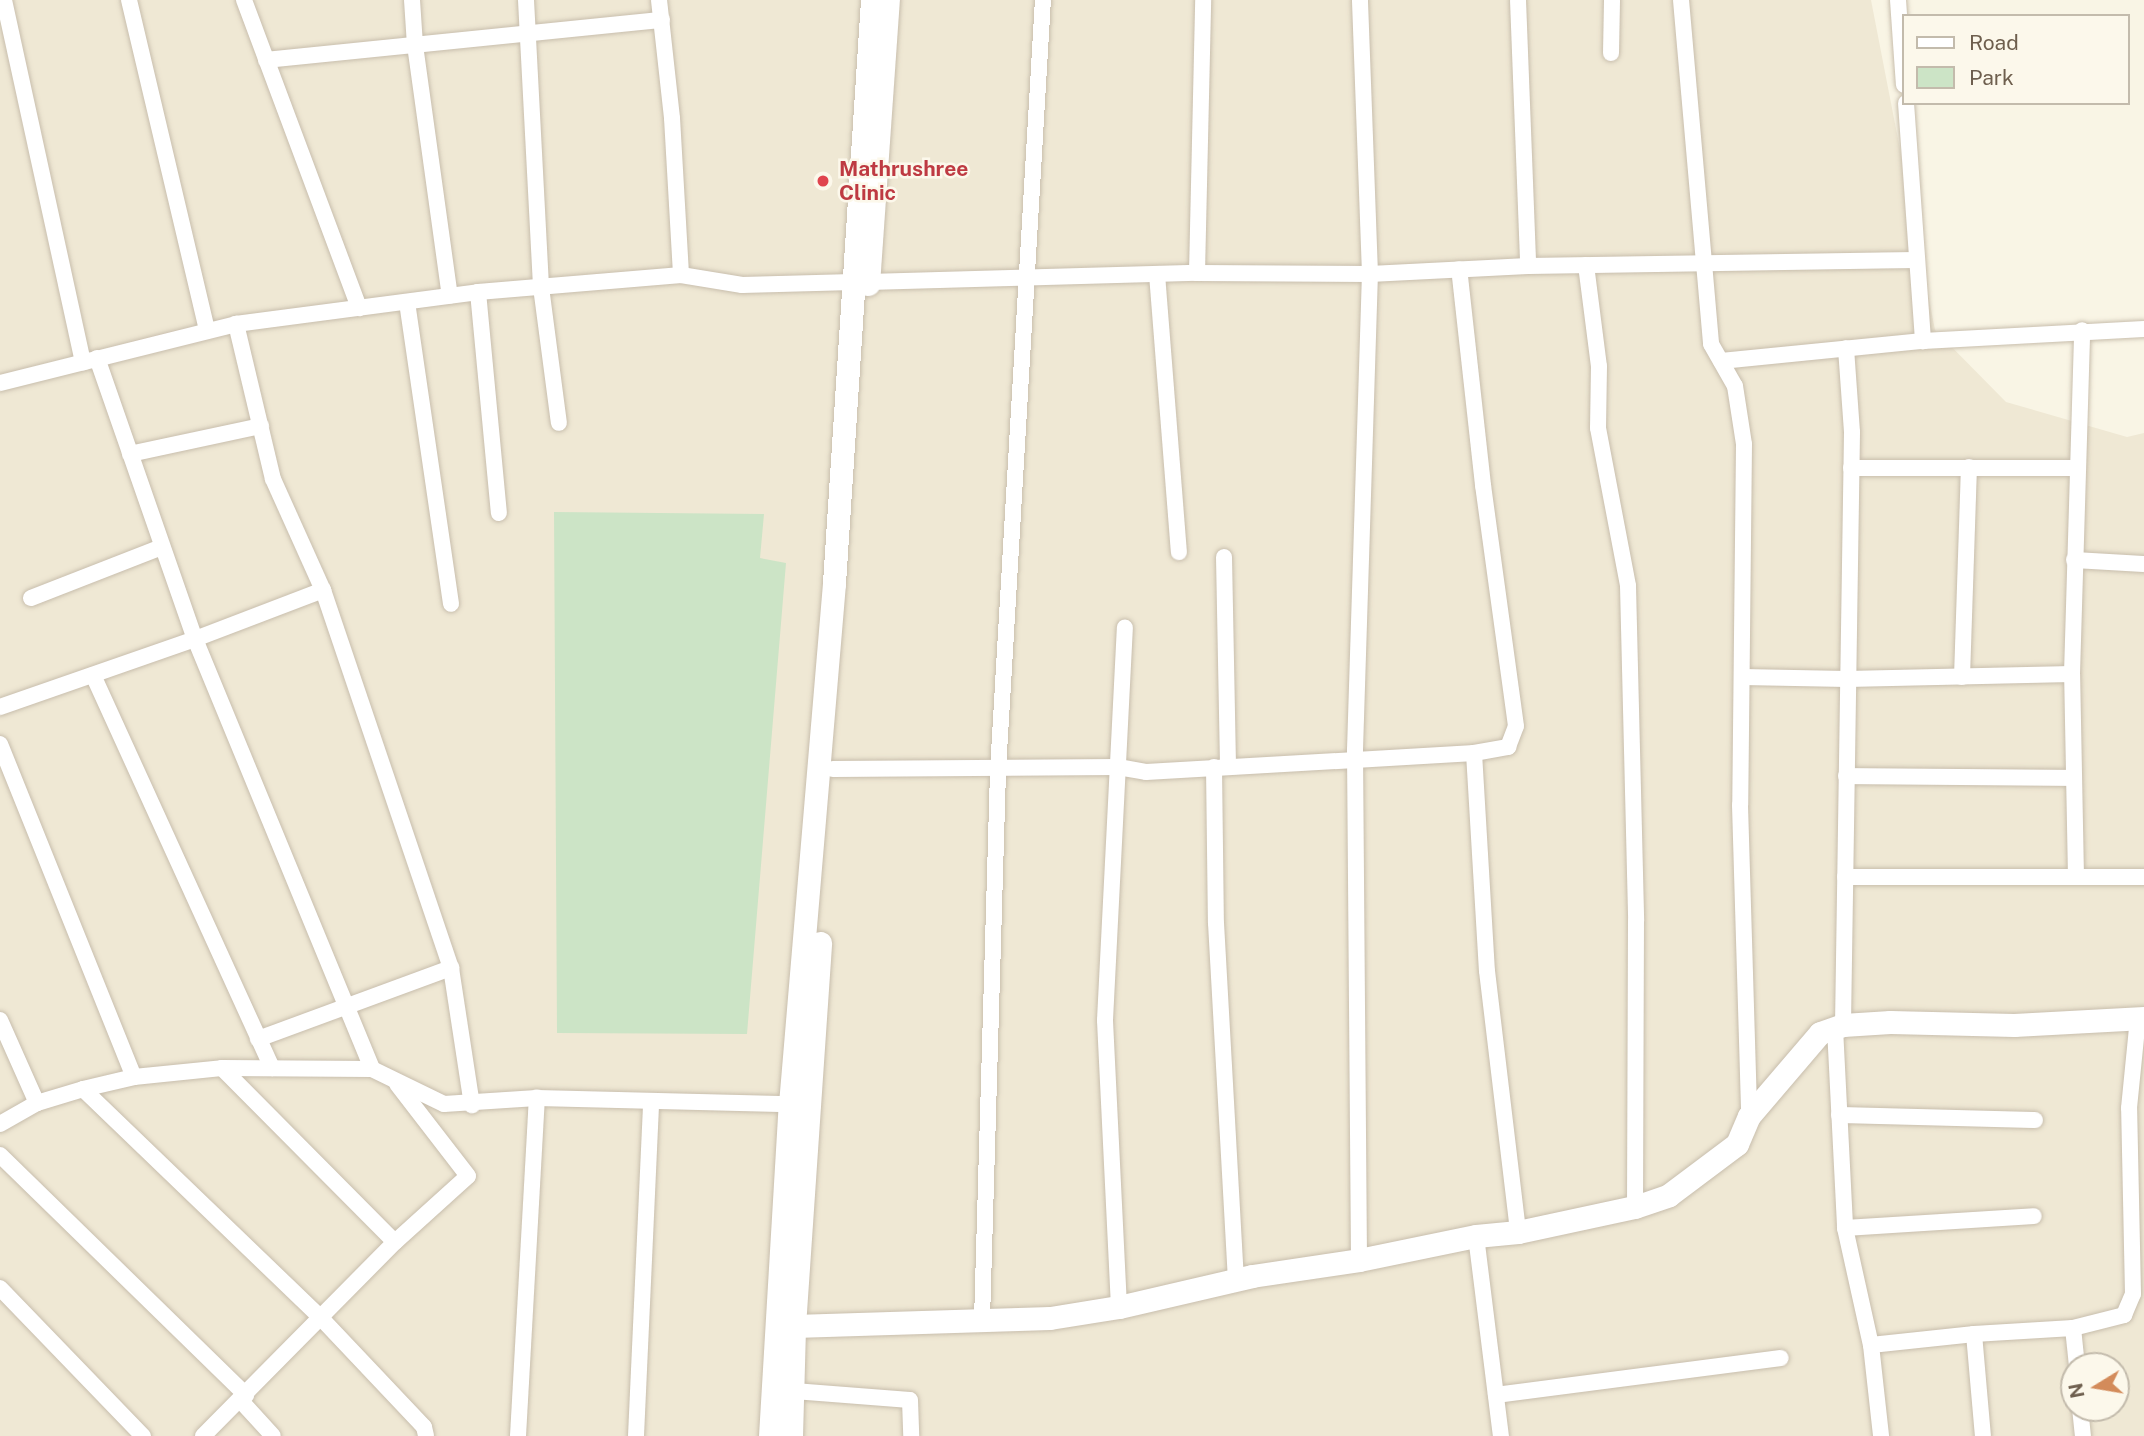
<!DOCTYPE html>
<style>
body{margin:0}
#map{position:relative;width:2144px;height:1436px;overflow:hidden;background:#f9f5e5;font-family:"Public Sans",sans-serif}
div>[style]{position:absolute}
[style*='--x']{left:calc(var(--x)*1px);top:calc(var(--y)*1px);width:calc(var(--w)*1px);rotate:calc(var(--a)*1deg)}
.residential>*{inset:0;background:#efe8d4}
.green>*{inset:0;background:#cce4c6}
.roads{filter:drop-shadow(0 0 2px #c8bead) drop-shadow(0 0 2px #c8bead)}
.street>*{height:16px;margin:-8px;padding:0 8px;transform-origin:8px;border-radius:8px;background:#fff}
.secondary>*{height:23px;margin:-11.5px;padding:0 11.5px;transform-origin:11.5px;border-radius:11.5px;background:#fff}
.dots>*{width:19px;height:19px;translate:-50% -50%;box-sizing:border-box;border:4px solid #fcf8eb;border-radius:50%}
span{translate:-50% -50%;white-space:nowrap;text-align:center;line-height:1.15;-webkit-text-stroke:5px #fcf8eb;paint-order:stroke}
.health-label{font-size:21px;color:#be3a42;font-weight:700}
.left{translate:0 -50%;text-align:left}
.legend{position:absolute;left:1902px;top:14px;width:228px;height:91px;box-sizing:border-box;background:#fcf8eb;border:2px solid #c3bbac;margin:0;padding:9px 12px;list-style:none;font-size:21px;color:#6e5f4e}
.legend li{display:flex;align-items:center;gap:14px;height:35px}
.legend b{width:35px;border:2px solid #c3bbac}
.north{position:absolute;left:2060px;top:1352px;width:70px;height:70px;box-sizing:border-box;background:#fcf8eb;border:2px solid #c3bbac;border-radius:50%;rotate:259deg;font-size:19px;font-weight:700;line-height:28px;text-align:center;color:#6e5f4e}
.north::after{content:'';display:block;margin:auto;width:24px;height:32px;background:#d38b5a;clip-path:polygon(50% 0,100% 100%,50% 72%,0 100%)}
</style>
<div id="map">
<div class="residential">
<div style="clip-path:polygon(evenodd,0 0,1871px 0,1935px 330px,2006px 402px,2127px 437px,2144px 433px,2144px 1436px,0 1436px,0 0,2074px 1366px,2116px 1366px,2116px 1408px,2074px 1408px,2074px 1366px)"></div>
</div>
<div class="green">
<div style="clip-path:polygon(554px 512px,764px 514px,760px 558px,786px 563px,747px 1034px,557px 1033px)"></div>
</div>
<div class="roads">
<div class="street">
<div style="--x:4;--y:0;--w:371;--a:77.7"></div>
<div style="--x:129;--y:0;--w:340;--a:76.7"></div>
<div style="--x:244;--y:0;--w:329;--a:69.5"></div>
<div style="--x:412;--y:0;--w:45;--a:86.2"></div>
<div style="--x:415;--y:45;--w:253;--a:82.1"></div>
<div style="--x:526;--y:0;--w:287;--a:87"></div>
<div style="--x:541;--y:287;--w:137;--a:82.5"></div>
<div style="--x:659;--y:0;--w:119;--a:83.7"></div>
<div style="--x:672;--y:118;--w:157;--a:86.7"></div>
<div style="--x:1518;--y:0;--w:266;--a:87.8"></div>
<div style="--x:1681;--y:0;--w:345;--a:85"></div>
<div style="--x:1711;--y:344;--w:48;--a:60.3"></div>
<div style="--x:1735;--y:386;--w:59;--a:81.2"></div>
<div style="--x:1744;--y:444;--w:361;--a:90.6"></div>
<div style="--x:1740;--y:805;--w:311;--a:88.3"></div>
<div style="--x:1898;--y:0;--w:85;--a:86"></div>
<div style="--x:1611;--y:53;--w:53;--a:-88.9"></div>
<div style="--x:266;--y:60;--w:398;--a:-5.8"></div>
<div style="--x:1906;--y:103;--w:239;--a:85.9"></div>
<div style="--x:1586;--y:265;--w:102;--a:82.7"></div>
<div style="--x:1599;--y:366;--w:62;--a:90.9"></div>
<div style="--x:1598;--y:428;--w:161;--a:79.2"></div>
<div style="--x:1628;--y:586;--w:335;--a:88.6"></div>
<div style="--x:1636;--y:921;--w:286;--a:90.2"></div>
<div style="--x:1197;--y:273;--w:273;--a:-88.7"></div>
<div style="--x:1157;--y:274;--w:279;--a:85.5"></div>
<div style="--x:868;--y:282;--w:329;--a:-1.6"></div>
<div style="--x:1197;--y:273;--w:173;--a:0.3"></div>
<div style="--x:1370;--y:274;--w:158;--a:-2.9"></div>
<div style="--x:1528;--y:266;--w:389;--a:-0.9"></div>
<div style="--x:478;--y:292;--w:222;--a:84.6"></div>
<div style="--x:407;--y:302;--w:305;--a:81.7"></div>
<div style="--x:236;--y:324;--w:159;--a:76.6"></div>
<div style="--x:273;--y:479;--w:122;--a:65.8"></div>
<div style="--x:323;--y:590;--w:399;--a:71.3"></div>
<div style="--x:451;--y:968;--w:139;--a:81.3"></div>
<div style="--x:97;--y:358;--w:298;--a:70.8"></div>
<div style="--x:195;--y:639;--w:465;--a:67.6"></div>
<div style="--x:1721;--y:361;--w:203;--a:-5.7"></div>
<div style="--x:1923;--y:341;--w:221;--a:-3.1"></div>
<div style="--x:0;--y:383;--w:243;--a:-14"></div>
<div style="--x:236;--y:324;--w:244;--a:-7.5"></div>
<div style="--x:478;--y:292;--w:204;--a:-4.8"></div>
<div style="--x:681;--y:275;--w:62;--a:9.3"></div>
<div style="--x:742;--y:285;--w:111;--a:-1.5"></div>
<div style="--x:130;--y:454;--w:134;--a:-12.1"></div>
<div style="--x:1851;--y:468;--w:225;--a:0"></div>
<div style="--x:1224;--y:557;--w:210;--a:88.9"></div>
<div style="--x:2074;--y:560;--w:70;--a:3.3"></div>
<div style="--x:31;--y:598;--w:141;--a:-21.3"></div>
<div style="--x:93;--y:675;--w:432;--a:65.5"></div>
<div style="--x:1742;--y:677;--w:105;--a:1.1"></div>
<div style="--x:1847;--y:679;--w:225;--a:-1.3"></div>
<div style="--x:1962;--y:677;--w:210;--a:-88.1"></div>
<div style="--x:0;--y:707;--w:207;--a:-19.2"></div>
<div style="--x:195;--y:639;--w:137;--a:-20.9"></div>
<div style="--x:0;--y:744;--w:359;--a:68.1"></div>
<div style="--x:1474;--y:753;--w:218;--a:86.6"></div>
<div style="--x:1487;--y:971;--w:263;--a:83.2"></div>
<div style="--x:1214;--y:767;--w:156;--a:89.3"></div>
<div style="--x:1216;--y:923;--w:357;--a:86.8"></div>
<div style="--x:833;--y:769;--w:285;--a:-0.4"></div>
<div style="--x:1118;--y:767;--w:28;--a:10"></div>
<div style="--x:1146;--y:772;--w:329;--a:-3.3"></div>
<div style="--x:1474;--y:753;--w:35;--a:-10"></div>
<div style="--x:1508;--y:747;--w:22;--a:-69"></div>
<div style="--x:1516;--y:726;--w:243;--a:-97.8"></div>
<div style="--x:1483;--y:485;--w:217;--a:-96.3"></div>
<div style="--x:1846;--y:776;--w:227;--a:0.5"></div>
<div style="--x:1845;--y:877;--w:299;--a:0"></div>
<div style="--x:2076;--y:877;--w:203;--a:-91.1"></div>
<div style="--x:2072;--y:674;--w:344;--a:-88.3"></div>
<div style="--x:0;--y:1020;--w:91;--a:66"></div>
<div style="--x:1843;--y:1025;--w:593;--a:-89.13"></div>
<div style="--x:1852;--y:432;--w:84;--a:-94.1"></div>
<div style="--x:1835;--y:1028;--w:200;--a:87.1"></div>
<div style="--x:1845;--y:1228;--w:120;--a:77.5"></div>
<div style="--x:1871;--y:1345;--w:92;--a:83.7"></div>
<div style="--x:258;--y:1039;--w:206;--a:-20.2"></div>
<div style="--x:222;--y:1068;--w:245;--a:45.2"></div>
<div style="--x:83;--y:1089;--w:330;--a:43.9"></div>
<div style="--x:321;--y:1318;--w:150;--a:46.6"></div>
<div style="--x:424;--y:1427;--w:9;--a:77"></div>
<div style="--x:1839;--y:1115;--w:196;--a:1.5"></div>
<div style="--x:0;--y:1124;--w:43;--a:-29.6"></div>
<div style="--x:37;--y:1103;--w:48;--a:-16.9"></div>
<div style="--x:83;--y:1089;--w:52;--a:-13.2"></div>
<div style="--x:134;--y:1077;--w:88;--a:-5.8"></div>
<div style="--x:222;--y:1068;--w:150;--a:0.4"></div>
<div style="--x:372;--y:1069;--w:80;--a:25.9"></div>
<div style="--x:444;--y:1104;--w:93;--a:-3.7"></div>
<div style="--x:537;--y:1098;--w:253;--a:1.4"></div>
<div style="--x:0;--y:1155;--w:344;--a:44.3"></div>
<div style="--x:1845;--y:1228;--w:189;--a:-3.6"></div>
<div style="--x:1476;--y:1236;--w:202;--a:82.9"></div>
<div style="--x:1359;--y:1260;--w:510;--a:-90.45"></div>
<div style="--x:1355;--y:750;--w:476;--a:-88.2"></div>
<div style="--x:1370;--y:274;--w:274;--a:-92.1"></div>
<div style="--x:0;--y:1288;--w:206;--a:46"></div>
<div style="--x:1119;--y:1307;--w:287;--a:-92.8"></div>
<div style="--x:1105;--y:1020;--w:393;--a:-87.1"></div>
<div style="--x:982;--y:1320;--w:550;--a:-88.33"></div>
<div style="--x:998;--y:770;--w:771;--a:-86.66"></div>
<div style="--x:2073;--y:1328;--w:38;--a:84"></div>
<div style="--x:1974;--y:1334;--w:102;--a:85"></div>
<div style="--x:1871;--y:1345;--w:104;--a:-6.1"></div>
<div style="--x:1974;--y:1334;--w:99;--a:-3.5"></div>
<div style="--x:2073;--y:1328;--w:53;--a:-14.3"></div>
<div style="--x:2124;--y:1315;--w:23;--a:-67"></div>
<div style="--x:2133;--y:1294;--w:186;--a:-91.2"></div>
<div style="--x:2129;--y:1108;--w:90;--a:-84.3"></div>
<div style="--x:794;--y:1391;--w:116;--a:4.4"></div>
<div style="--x:910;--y:1400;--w:36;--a:88"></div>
<div style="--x:1496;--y:1395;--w:287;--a:-7.4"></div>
<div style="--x:241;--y:1401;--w:47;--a:47.6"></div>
<div style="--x:2080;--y:1408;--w:28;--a:84"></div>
<div style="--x:203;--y:1436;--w:273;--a:-45.3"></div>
<div style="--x:395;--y:1242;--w:98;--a:-42.1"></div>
<div style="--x:468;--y:1176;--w:116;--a:-127.7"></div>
<div style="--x:518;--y:1436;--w:339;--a:-86.8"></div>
<div style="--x:636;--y:1436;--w:333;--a:-87.4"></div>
</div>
<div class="secondary">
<div style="--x:868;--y:284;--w:285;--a:-86"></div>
<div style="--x:794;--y:1326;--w:256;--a:-1.8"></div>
<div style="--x:1050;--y:1318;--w:70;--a:-9.1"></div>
<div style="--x:1119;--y:1307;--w:137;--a:-13.1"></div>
<div style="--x:1252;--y:1276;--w:108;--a:-8.5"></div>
<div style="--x:1359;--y:1260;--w:119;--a:-11.6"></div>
<div style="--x:1476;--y:1236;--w:42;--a:-5.4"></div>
<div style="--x:1518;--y:1232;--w:120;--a:-12.1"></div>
<div style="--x:1635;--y:1207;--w:36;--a:-19"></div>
<div style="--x:1669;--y:1195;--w:85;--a:-36.9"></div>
<div style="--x:1737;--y:1144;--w:30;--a:-67"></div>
<div style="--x:1749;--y:1116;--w:109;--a:-49.5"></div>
<div style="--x:1820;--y:1033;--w:24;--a:-19"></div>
<div style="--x:1843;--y:1025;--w:47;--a:-3.7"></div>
<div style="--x:1890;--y:1022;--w:124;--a:1.4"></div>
<div style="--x:2014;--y:1025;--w:130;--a:-3.1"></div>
<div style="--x:770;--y:1436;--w:333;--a:-86.6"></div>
<div style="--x:790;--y:1104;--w:523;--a:-85.17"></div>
<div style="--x:834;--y:583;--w:584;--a:-86.27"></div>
<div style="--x:791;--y:1436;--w:110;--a:-88.4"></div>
<div style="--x:794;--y:1326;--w:384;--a:-86.1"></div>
</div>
</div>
<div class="dots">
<div style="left:823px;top:181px;background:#e0444e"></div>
</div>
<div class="health-label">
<span class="left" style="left:839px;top:181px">Mathrushree<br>Clinic</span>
</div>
<ul class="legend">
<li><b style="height:9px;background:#fff"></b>Road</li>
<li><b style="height:19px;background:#cce4c6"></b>Park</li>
</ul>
<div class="north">N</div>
</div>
